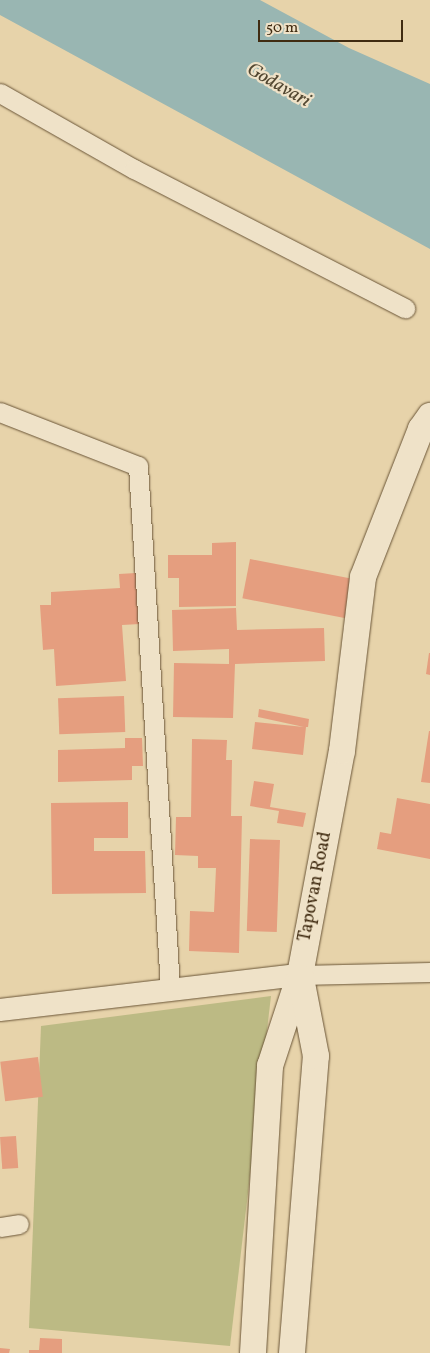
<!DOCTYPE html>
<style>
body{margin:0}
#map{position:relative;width:430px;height:1353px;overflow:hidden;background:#e7d3aa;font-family:Vollkorn,serif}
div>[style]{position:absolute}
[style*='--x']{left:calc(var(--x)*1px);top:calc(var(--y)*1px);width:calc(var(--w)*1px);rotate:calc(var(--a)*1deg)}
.green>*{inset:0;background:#bcba84}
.water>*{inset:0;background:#99b6b2}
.building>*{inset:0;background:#e59e7f;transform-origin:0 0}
.roads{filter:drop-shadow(0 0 1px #6a5537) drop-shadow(0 0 1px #6a5537)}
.minor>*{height:19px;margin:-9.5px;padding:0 9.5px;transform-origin:9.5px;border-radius:9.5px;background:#efe2c8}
.tertiary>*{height:22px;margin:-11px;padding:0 11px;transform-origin:11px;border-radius:11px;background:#efe2c8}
.secondary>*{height:26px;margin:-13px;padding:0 13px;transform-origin:13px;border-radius:13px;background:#efe2c8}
span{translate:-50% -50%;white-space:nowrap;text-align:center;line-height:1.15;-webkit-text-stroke:4.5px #efe2c8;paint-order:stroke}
.street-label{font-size:18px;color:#402b11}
.water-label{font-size:19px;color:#524731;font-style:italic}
.scale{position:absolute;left:258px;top:20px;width:145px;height:22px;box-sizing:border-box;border:2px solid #402b11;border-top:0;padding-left:6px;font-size:15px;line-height:18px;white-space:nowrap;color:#402b11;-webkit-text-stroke:4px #efe2c8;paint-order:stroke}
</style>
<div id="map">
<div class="green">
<div style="clip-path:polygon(271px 996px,230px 1346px,29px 1328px,41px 1026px)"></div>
</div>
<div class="water">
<div style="clip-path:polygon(0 0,260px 0,349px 48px,430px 84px,430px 249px,0 15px)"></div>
</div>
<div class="building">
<div style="clip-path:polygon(236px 542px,236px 606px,179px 607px,179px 578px,168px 578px,168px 555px,212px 555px,212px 543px)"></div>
<div style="left:250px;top:559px;width:108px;height:40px;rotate:11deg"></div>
<div style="clip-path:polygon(136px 573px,140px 624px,122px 625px,126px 681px,56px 686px,54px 649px,43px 650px,40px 605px,51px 605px,51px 592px,120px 588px,119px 574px)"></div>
<div style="clip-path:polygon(236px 608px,237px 630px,324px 628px,325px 661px,235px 664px,233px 718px,173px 717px,174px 663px,229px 664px,229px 649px,173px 651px,172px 610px)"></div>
<div style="clip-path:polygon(429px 653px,430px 653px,430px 675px,426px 674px)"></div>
<div style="left:124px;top:696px;width:36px;height:66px;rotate:88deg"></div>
<div style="clip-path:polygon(259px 709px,309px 719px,308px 727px,306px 727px,303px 755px,252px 749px,255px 722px,304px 727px,258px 717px)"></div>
<div style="clip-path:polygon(429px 731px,430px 731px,430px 783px,421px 782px)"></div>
<div style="clip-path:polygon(125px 738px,142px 738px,143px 766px,132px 766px,132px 780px,58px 782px,58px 750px,125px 748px)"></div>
<div style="clip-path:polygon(192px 739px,227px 740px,226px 760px,232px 760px,231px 816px,242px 816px,239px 953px,189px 951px,190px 911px,214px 912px,216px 868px,198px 868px,198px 856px,175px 855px,176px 817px,191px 817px)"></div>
<div style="clip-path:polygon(254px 781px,274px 784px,270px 807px,306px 813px,303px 827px,277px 823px,279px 811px,250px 806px)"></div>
<div style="clip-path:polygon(397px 798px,430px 804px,430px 859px,377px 849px,380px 832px,391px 834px)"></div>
<div style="clip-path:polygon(128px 802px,128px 838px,94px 838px,94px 851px,145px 851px,146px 893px,52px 894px,51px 803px)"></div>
<div style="left:250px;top:839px;width:30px;height:92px;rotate:2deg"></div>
<div style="left:38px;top:1057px;width:40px;height:38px;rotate:83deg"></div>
<div style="left:16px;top:1136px;width:32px;height:16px;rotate:86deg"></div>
<div style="clip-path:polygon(40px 1338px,62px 1339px,62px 1353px,29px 1353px,29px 1350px,39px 1350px)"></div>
<div style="clip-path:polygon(0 1348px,10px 1349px,9px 1353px,0 1353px)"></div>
</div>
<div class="roads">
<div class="minor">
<div style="--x:0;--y:93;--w:154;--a:29.6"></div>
<div style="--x:134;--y:169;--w:305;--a:27.2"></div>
<div style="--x:0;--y:412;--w:148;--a:21.4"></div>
<div style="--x:138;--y:466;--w:523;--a:86.49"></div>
<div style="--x:300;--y:975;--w:130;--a:-1.3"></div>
<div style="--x:0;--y:1227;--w:19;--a:-9"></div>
</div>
<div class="tertiary">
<div style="--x:0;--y:1010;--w:302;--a:-6.7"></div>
</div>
<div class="secondary">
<div style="--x:253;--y:1353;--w:288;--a:-86.6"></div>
<div style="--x:270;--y:1066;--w:96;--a:-71.8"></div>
<div style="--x:300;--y:975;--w:228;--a:-79.4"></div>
<div style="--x:342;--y:751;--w:175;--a:-83.1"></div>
<div style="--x:363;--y:577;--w:159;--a:-68.6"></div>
<div style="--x:421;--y:429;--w:16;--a:-55"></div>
<div style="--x:292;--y:1353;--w:298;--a:-85.4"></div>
<div style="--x:316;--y:1056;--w:79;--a:-100.9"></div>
</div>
</div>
<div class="street-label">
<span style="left:316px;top:887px;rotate:-79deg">Tapovan Road</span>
</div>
<div class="water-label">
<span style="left:278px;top:86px;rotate:30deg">Godavari</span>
</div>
<div class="scale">50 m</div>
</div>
